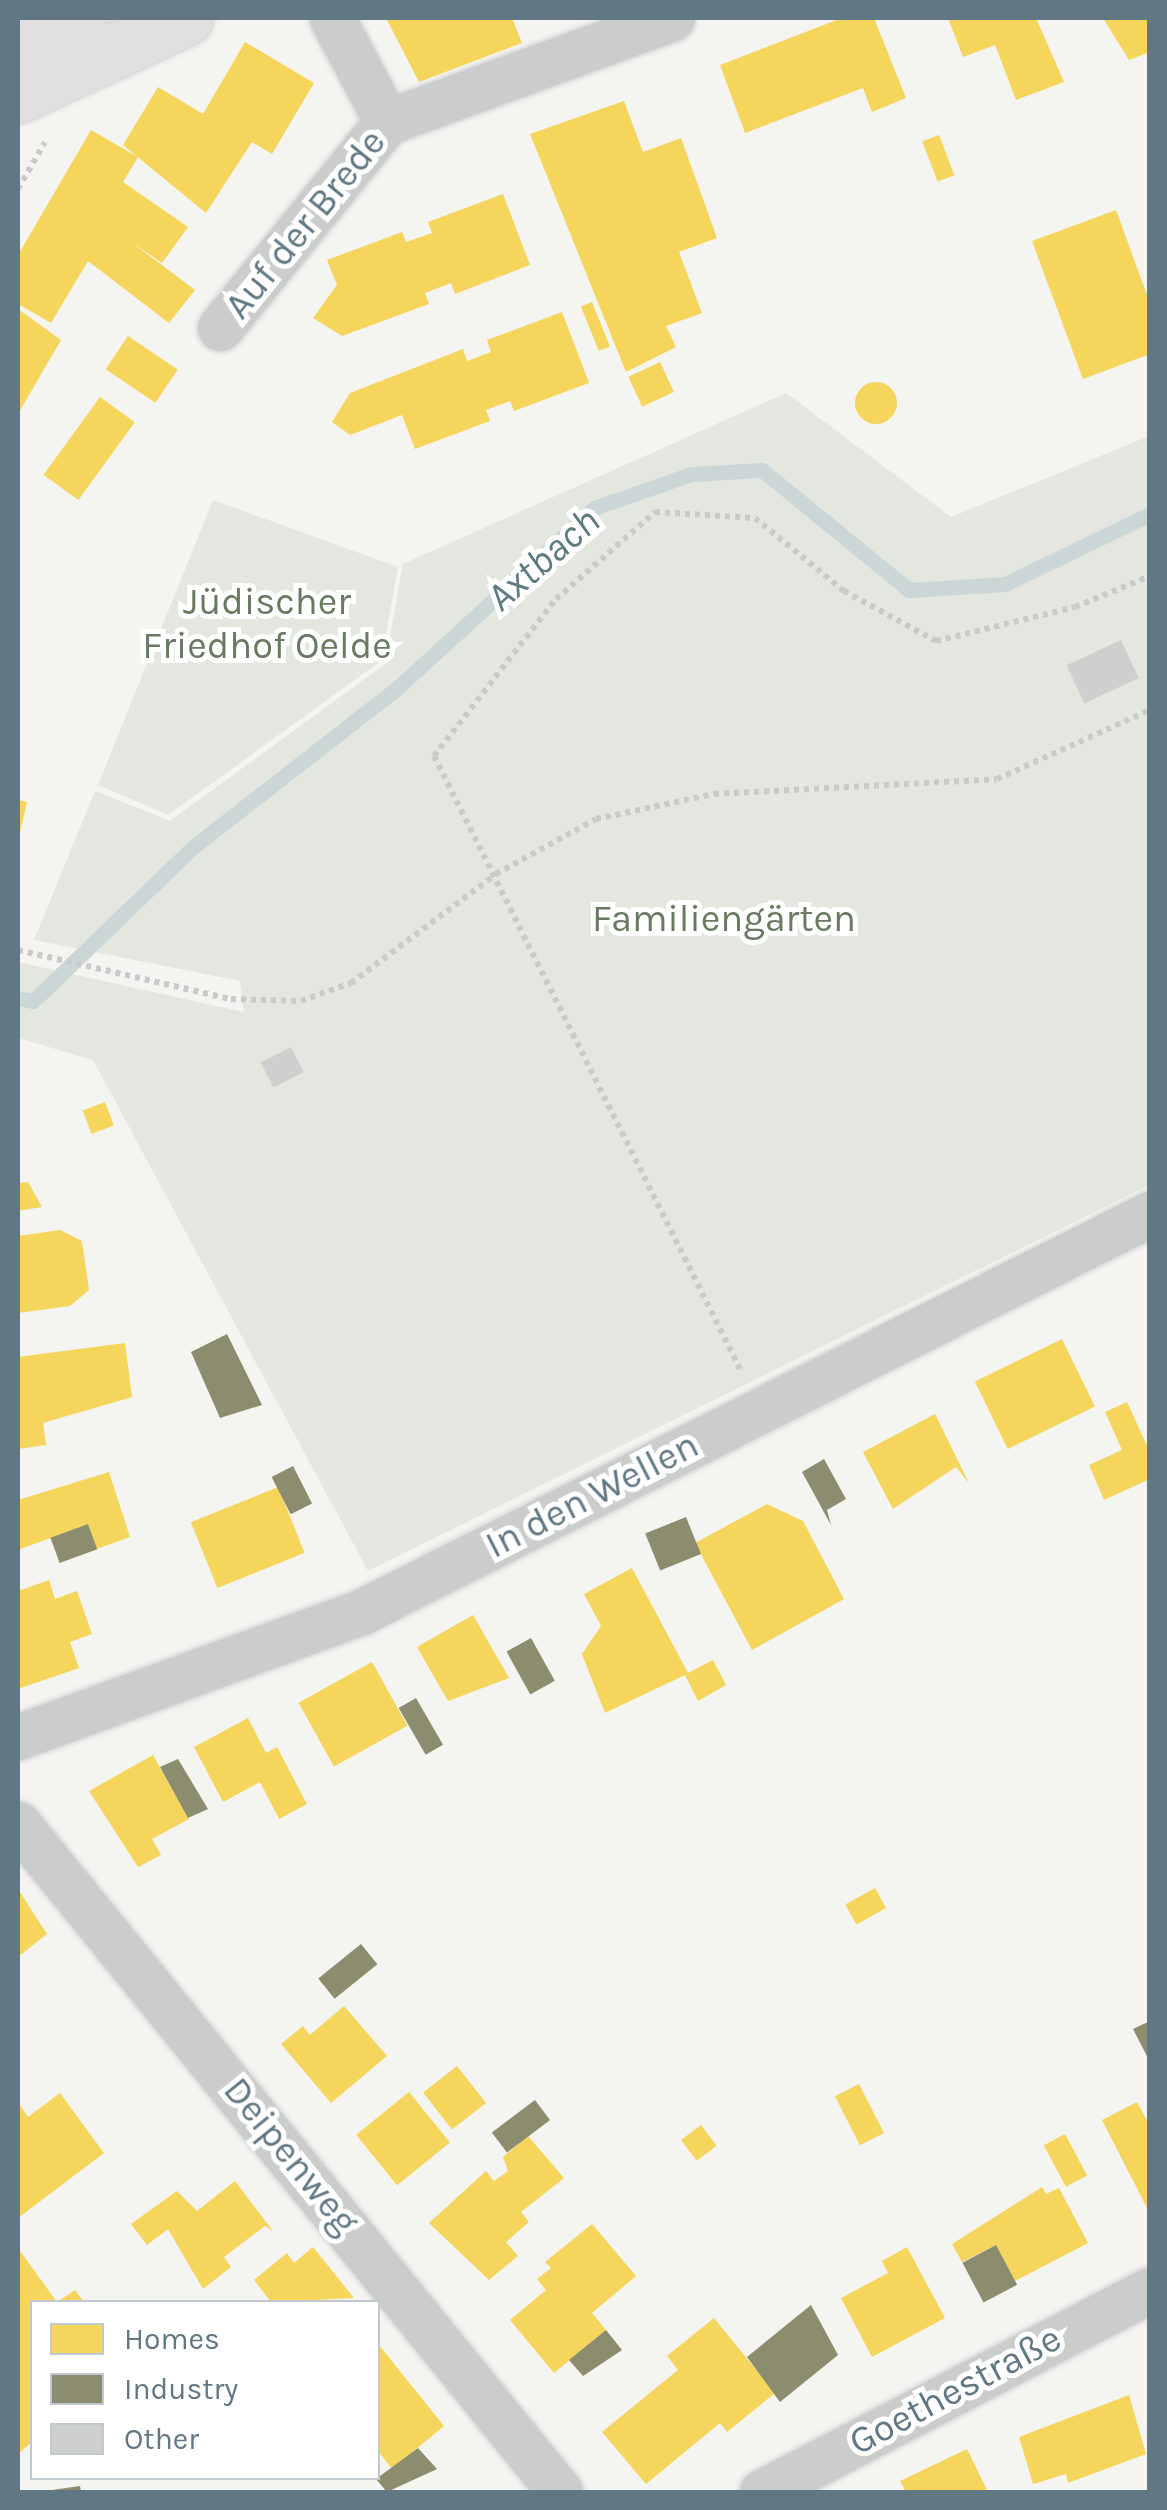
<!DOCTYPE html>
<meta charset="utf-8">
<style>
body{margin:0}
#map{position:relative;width:1167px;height:2510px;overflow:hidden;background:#f4f4f1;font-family:Karla,sans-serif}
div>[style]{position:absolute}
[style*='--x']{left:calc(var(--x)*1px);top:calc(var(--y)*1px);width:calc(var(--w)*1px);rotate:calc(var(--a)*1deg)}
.green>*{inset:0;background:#e4e7df}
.homes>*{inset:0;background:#f6d55c;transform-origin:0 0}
.round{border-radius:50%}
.industry>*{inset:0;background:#8c8c6e;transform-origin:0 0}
.stream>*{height:15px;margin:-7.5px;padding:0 7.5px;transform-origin:7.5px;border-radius:7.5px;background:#cbd6d7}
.building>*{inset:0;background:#ced0cf;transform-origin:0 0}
.path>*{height:6px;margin-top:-3px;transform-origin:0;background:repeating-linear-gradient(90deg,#cacacb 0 5px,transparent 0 10px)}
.roads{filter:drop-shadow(0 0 2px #cfd1d1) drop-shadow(0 0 2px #cfd1d1)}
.minor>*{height:45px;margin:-22.5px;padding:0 22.5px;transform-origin:22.5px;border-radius:22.5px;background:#cbcdcd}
.secondary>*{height:55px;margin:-27.5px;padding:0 27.5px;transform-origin:27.5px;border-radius:27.5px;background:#e0e0e0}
span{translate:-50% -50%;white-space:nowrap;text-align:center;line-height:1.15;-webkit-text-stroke:10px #fff;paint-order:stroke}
.street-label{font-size:38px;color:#617884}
.park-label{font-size:38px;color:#687b61}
.water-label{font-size:40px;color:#5d7b81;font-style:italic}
.frame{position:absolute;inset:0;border:20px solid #617884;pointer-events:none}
.legend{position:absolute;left:30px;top:2300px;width:350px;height:180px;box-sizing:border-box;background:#fff;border:2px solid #c0c9ce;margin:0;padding:12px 18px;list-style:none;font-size:30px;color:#617884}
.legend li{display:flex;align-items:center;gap:20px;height:50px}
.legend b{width:50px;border:2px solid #c0c9ce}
</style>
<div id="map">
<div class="green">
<div style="clip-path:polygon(786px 393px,951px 517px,1149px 436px,1149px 1185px,368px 1571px,93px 1060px,18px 1038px,18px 962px,244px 1012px,240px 981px,34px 940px,95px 791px,170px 821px,385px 664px,403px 564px)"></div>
<div style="clip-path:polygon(213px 500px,398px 567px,381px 661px,168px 815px,98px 785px)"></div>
</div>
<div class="homes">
<div style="clip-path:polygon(386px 18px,512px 18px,522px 43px,419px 82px)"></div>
<div style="clip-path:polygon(842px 18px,874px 18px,906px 98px,872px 112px,863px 88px,745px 133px,720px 65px)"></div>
<div style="clip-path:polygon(948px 18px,1036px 18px,1064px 82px,1016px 100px,995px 45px,963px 57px)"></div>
<div style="clip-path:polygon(1103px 18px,1150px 18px,1150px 52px,1129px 60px)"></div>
<div style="clip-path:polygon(245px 42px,314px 83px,272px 154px,252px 142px,206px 213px,123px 145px,158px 87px,203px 114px)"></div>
<div style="clip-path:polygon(624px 101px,643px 152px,681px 138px,717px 238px,679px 252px,702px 313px,666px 326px,676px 347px,626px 372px,530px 134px)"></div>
<div style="clip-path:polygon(91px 130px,138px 157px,123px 182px,188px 227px,162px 263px,130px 241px,195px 290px,169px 323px,88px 261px,51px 323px,18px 304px,18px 255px)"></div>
<div style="left:939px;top:135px;width:43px;height:18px;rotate:69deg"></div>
<div style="clip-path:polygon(503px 194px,530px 265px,455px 294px,451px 283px,425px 293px,429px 304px,342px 336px,313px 318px,337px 285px,327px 260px,402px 232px,406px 242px,432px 233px,428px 222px)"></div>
<div style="clip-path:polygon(1116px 210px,1150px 303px,1150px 354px,1083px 379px,1032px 241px)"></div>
<div style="left:592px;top:302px;width:48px;height:12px;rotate:68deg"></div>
<div style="clip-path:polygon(18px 309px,61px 340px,18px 414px)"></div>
<div style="clip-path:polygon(562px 312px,589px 383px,514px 411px,510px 401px,486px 410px,490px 421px,415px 449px,402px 415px,350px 435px,332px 422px,350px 393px,463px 349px,467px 361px,491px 352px,487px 340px)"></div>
<div style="left:128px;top:336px;width:60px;height:40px;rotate:34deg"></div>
<div style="left:660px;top:362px;width:33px;height:35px;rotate:65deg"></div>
<div class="round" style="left:855px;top:382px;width:42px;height:42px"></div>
<div style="left:100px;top:397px;width:43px;height:96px;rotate:36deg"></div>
<div style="clip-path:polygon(18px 800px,27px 802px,19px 837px,18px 837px)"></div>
<div style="left:105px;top:1102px;width:25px;height:24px;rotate:69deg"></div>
<div style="clip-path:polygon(28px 1182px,42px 1207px,18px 1211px,18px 1183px)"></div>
<div style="clip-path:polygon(60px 1230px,82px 1241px,89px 1290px,70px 1306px,18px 1313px,18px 1236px)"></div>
<div style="left:1062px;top:1339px;width:75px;height:97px;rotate:64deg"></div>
<div style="clip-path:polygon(125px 1343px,132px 1397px,43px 1423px,46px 1445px,18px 1449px,18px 1357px)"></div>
<div style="clip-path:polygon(1127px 1402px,1150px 1452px,1150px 1479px,1104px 1500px,1089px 1465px,1122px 1450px,1105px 1412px)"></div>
<div style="clip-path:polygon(935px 1414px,969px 1483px,956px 1467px,893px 1509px,863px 1452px)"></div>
<div style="clip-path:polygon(109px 1472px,130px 1537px,97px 1549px,88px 1524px,18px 1550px,18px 1500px)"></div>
<div style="left:278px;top:1487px;width:71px;height:94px;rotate:68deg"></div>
<div style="clip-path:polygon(767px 1504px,803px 1521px,844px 1599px,752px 1650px,695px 1543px)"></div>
<div style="clip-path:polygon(632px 1568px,688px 1673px,713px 1660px,726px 1685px,698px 1701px,685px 1675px,605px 1713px,582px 1654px,601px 1626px,584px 1594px)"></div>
<div style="clip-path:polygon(49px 1580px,55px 1599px,77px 1591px,92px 1634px,70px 1642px,79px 1668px,18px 1689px,18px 1591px)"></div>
<div style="clip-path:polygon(473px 1615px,509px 1678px,448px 1701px,417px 1647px)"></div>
<div style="left:372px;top:1662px;width:73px;height:84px;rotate:61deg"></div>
<div style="clip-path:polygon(248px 1718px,266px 1753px,277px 1747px,307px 1804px,279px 1819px,260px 1782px,223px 1802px,194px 1747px)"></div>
<div style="clip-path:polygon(153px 1755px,189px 1819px,152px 1839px,161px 1855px,138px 1867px,89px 1791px)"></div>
<div style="left:875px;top:1888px;width:23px;height:34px;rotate:61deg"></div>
<div style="clip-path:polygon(18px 1889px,47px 1934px,18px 1957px)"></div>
<div style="clip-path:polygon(344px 2006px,387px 2056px,331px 2103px,281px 2044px,303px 2026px,310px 2035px)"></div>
<div style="left:457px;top:2066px;width:47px;height:43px;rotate:52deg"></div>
<div style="left:859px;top:2084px;width:55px;height:27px;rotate:63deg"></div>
<div style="left:409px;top:2092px;width:65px;height:68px;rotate:51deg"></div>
<div style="clip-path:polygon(60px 2093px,104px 2153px,18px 2218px,18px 2102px,28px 2117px)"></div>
<div style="clip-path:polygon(1137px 2102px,1150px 2126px,1147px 2208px,1102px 2120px)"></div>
<div style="left:701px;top:2125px;width:26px;height:25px;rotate:53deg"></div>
<div style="left:1065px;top:2134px;width:47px;height:24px;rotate:62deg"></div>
<div style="clip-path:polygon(528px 2136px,564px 2178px,521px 2212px,529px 2222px,506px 2242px,518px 2256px,489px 2280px,429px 2223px,486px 2171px,494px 2181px,508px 2171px,503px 2157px)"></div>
<div style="clip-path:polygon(235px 2181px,273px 2231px,265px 2226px,224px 2257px,231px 2267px,203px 2289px,168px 2229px,147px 2245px,131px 2224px,177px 2191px,197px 2211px)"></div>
<div style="clip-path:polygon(1042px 2187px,1046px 2194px,1059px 2188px,1088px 2243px,1015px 2281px,996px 2245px,962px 2262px,952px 2244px)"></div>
<div style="clip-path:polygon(592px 2224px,636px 2276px,592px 2313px,606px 2330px,554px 2373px,510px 2320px,546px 2290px,537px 2279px,551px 2268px,545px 2262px)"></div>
<div style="clip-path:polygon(313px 2247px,354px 2298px,271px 2302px,254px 2280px,287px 2253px,294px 2263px)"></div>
<div style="clip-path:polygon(907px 2247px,945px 2318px,872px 2357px,841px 2298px,888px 2273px,882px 2261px)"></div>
<div style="clip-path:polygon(18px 2248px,57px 2302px,75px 2290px,84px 2302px,32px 2302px,32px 2442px,18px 2454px)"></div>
<div style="clip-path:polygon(714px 2318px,775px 2393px,727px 2432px,720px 2423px,646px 2484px,602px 2432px,678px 2370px,667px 2356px)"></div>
<div style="clip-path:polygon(378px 2344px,444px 2426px,392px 2469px,378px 2451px)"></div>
<div style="clip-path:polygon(1129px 2395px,1146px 2454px,1068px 2483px,1066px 2474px,1033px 2484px,1019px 2437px)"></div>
<div style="clip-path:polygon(967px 2449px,988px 2492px,906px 2492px,900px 2481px)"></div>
</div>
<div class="industry">
<div style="clip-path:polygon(227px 1334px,262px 1405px,220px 1418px,191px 1352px)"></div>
<div style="clip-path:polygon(824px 1459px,846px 1499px,827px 1510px,831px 1525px,802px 1472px)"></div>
<div style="left:293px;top:1466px;width:42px;height:24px;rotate:63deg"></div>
<div style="left:686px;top:1517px;width:40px;height:44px;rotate:68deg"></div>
<div style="left:88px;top:1524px;width:27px;height:40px;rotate:70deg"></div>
<div style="left:531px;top:1638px;width:49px;height:28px;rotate:61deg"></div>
<div style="left:416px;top:1698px;width:54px;height:20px;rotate:60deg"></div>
<div style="clip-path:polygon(178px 1759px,208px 1809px,188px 1818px,160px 1767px)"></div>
<div style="left:361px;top:1944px;width:26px;height:55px;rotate:51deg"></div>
<div style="clip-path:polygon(1150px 2021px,1150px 2062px,1133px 2029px)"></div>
<div style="left:535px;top:2100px;width:25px;height:54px;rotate:53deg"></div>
<div style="left:996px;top:2245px;width:45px;height:38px;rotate:62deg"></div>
<div style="clip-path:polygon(811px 2305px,838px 2355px,780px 2402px,747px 2357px)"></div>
<div style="clip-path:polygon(606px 2330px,622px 2350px,583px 2376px,569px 2360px)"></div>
<div style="clip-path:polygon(418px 2448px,437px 2469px,387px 2492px,376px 2479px)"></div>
<div style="clip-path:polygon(80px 2486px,81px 2492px,52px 2492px,52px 2490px)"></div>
</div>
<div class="stream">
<div style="--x:18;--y:998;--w:15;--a:11"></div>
<div style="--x:33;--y:1001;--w:222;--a:-43.9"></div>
<div style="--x:193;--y:847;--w:256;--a:-37.9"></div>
<div style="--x:395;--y:690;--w:270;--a:-42.4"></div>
<div style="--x:594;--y:508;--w:103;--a:-19.3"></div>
<div style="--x:691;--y:474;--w:71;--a:-3.2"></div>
<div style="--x:762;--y:470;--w:190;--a:39.2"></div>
<div style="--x:909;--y:590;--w:96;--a:-3.6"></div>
<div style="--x:1005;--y:584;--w:161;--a:-25.8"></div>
</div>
<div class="building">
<div style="left:1121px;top:640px;width:42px;height:60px;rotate:65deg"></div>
<div style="left:291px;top:1047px;width:28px;height:34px;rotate:63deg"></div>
</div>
<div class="path">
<div style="--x:18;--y:189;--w:54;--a:-60.1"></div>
<div style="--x:18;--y:950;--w:219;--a:13"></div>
<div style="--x:231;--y:999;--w:70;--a:1.6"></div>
<div style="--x:301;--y:1001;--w:53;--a:-19.8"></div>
<div style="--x:351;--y:983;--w:181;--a:-36.9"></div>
<div style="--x:496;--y:874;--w:114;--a:-28.8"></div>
<div style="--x:596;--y:819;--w:121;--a:-12"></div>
<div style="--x:714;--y:794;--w:283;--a:-3"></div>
<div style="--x:997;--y:779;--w:168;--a:-24.3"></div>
<div style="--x:740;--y:1369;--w:685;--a:-116.53"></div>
<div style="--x:434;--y:756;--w:199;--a:-52.2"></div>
<div style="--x:556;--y:599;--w:132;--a:-41.3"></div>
<div style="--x:655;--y:512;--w:100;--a:3.4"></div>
<div style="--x:755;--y:518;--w:115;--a:39.4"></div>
<div style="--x:844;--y:591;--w:105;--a:28.5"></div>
<div style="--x:936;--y:641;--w:143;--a:-13.7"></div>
<div style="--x:1075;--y:607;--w:81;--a:-22.5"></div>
</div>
<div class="roads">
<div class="minor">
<div style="--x:332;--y:18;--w:118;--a:62.1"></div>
<div style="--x:220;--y:328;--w:265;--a:-51"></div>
<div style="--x:387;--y:122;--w:303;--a:-20"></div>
<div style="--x:18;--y:1737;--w:365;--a:-20"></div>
<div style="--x:361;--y:1612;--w:884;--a:-26.77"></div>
<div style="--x:18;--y:1824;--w:860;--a:50.94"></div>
<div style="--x:762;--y:2492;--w:437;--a:-27.5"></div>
</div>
<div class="secondary">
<div style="--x:18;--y:44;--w:65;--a:-23.4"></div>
<div style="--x:18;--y:95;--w:184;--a:-24.8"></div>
</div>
</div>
<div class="street-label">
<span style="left:305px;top:224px;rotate:-51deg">Auf der Brede</span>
<span style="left:592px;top:1495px;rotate:-27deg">In den Wellen</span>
<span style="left:291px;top:2156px;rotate:51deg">Deipenweg</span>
<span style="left:955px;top:2390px;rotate:-28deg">Goethestraße</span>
</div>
<div class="park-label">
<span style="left:267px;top:624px">Jüdischer<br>Friedhof Oelde</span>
<span style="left:724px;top:919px">Familiengärten</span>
</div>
<div class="water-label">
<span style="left:543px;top:559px;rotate:-41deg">Axtbach</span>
</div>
<div class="frame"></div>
<ul class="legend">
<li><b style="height:28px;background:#f6d55c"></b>Homes</li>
<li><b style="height:28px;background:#8c8c6e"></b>Industry</li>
<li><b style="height:28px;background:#ced0cf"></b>Other</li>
</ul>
</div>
